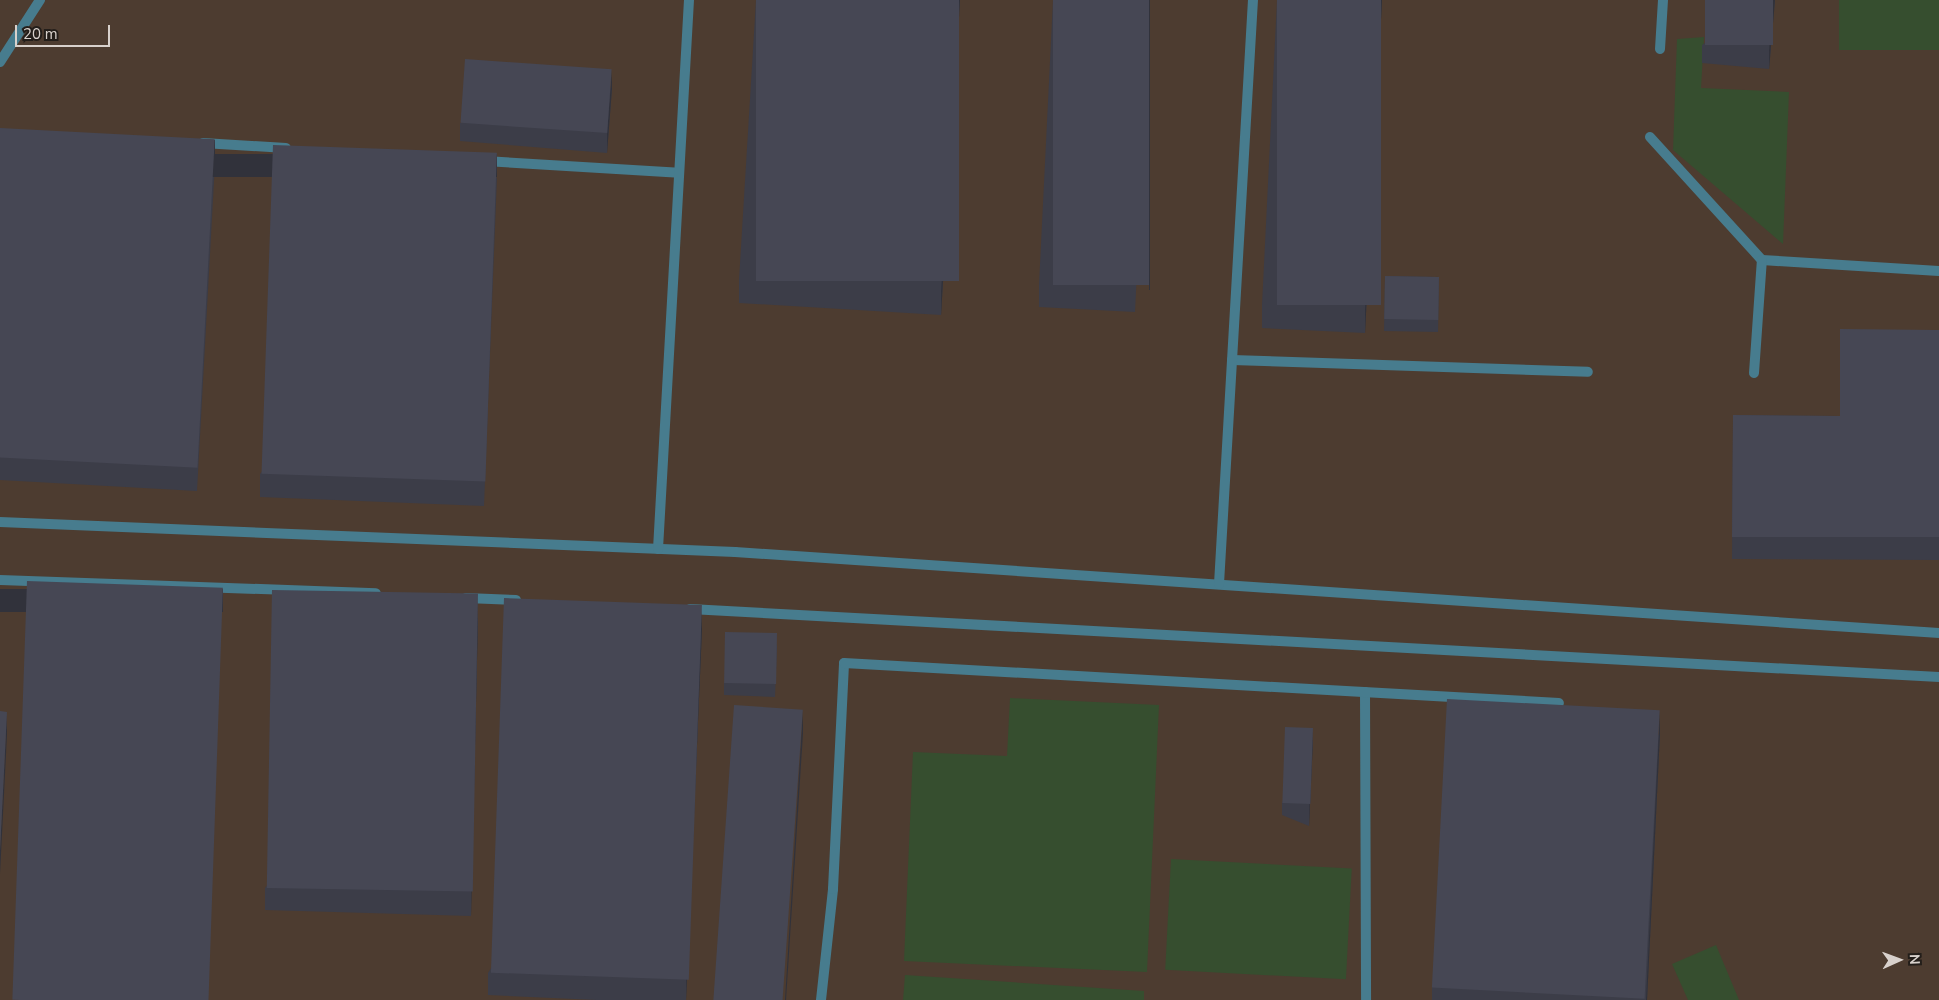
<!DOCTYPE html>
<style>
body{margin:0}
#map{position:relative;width:1939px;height:1000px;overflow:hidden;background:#40352d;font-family:"Nunito Sans",sans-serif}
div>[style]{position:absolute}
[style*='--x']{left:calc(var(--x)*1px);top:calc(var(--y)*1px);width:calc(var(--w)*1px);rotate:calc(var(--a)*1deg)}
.built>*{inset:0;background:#4d3c30;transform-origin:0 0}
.green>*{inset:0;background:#364e2f;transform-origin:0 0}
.service>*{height:10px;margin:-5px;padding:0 5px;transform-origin:5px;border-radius:5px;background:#477c8e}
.wall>*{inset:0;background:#3c3d48;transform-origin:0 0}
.shaded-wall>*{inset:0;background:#31323b;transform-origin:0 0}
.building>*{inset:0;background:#464754;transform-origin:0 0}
span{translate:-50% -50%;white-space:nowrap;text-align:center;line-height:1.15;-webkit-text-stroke:4.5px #231e1a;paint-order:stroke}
.north{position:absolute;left:1874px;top:935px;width:50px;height:50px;-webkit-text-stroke:4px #231e1a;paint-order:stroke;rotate:88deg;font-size:14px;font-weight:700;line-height:20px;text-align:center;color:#d8d1cc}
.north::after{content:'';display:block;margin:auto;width:18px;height:22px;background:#d8d1cc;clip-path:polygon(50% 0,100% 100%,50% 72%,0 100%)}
.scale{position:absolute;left:15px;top:25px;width:95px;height:22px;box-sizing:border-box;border:2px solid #d8d1cc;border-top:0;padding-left:6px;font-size:15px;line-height:18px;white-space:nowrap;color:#d8d1cc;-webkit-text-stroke:4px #231e1a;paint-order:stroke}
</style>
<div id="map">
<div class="built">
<div style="left:0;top:0;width:1939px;height:1000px"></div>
</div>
<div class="green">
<div style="left:1839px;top:0;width:100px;height:50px"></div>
<div style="clip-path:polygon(1704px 37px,1701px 88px,1789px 92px,1783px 244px,1673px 150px,1677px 39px)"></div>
<div style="clip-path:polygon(1010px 698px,1159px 705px,1147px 972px,904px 961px,913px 752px,1007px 756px)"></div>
<div style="left:1171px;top:859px;width:181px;height:111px;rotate:3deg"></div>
<div style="clip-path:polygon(1716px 945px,1739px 1000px,1688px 1000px,1672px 964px)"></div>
<div style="clip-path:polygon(905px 975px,1144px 991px,1144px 1000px,903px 1000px)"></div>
</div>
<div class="service">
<div style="--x:1660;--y:49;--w:49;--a:-86.5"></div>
<div style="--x:0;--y:62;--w:74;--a:-57.2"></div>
<div style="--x:1650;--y:137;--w:166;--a:47.7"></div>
<div style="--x:1762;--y:260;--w:177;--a:3.6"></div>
<div style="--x:203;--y:143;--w:83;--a:3.4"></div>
<div style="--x:485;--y:161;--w:194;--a:3.5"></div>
<div style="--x:1232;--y:360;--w:356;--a:1.9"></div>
<div style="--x:1754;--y:373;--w:113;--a:-86"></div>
<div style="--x:0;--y:522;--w:736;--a:2.34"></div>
<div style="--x:735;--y:552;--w:1207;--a:3.85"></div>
<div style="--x:658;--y:549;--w:550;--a:-86.77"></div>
<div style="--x:0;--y:580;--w:376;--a:2"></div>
<div style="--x:1219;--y:584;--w:585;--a:-86.67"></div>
<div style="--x:466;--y:598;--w:50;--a:2.3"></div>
<div style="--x:690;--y:609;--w:1251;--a:3.12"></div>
<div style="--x:1365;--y:692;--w:308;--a:89.8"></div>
<div style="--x:821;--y:1000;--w:112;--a:-83.8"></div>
<div style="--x:833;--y:889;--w:226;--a:-87.2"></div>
<div style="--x:844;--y:663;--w:716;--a:3.2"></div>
</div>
<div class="wall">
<div style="clip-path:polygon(756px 0,960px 0,941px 315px,739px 303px,739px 280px)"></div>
<div style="clip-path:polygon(1053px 0,1150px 0,1135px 312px,1039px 307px,1039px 285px)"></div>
<div style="clip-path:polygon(1277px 0,1382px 0,1365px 333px,1262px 328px,1262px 305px)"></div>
<div style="clip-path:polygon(1775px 0,1769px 69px,1702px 63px,1702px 45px)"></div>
<div style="clip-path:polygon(612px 88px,607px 153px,460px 141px,460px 123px)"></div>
<div style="clip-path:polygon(0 128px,215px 163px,197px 491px,0 480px)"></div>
<div style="clip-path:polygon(497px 177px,484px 506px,260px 497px,260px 474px)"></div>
<div style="left:1385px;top:276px;width:54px;height:55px;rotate:1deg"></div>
<div style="clip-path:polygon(1939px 330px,1939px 560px,1732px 559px,1733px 415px,1840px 416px)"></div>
<div style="clip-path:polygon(478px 618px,471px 916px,265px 910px,265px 888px)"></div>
<div style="clip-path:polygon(702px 629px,686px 1000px,596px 1000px,488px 995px,488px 973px)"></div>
<div style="clip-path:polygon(777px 645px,775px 697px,724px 695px,724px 683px)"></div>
<div style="clip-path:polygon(1660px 733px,1647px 1000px,1432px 1000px,1432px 988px)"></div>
<div style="clip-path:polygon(1313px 740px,1309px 826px,1282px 815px,1282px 803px)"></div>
</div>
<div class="shaded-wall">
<div style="clip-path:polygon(959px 0,960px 0,941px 315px,941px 292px)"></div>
<div style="left:1149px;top:0;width:1px;height:290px"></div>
<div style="clip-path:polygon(1381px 0,1382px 0,1365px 333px,1365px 310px)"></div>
<div style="clip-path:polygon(1773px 0,1775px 0,1769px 69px,1769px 51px)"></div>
<div style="clip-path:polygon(612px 70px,612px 88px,607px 153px,607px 135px)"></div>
<div style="left:215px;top:140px;width:23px;height:328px;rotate:90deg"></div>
<div style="left:497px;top:154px;width:23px;height:329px;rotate:90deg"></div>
<div style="left:223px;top:589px;width:23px;height:411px;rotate:90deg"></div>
<div style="clip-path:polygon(478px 595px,478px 618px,471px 916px,471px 893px)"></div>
<div style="clip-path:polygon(702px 606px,702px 629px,686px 1000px,686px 981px)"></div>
<div style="clip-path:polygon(803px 710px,803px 733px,786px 1000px,785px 1000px)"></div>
<div style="clip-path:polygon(1660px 710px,1660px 733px,1647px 1000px,1646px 1000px)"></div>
<div style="clip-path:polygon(7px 712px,7px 734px,0 874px,0 851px)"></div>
<div style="clip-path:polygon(1313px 728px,1313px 740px,1309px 826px,1309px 813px)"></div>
</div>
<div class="building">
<div style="left:756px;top:0;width:203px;height:281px"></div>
<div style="left:1053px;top:0;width:96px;height:285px"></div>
<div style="left:1277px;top:0;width:104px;height:305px"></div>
<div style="left:1705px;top:0;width:68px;height:45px"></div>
<div style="left:465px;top:59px;width:147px;height:64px;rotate:4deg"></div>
<div style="left:0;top:128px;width:215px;height:329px;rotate:3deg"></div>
<div style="left:273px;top:145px;width:224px;height:329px;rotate:2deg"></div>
<div style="left:1385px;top:276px;width:54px;height:43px;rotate:1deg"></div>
<div style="clip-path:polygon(1840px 329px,1939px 330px,1939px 537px,1732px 537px,1733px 415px,1840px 416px)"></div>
<div style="left:27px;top:581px;width:196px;height:419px;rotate:2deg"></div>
<div style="left:272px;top:590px;width:206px;height:298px;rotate:1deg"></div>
<div style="left:504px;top:598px;width:198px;height:375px;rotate:2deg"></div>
<div style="left:725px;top:632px;width:52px;height:51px;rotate:1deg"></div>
<div style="left:1447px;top:699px;width:213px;height:289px;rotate:3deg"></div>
<div style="left:734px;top:705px;width:69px;height:296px;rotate:4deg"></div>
<div style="clip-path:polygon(0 711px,7px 712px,0 851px)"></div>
<div style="left:1285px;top:727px;width:28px;height:76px;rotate:2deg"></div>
</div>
<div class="north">N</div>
<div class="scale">20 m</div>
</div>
